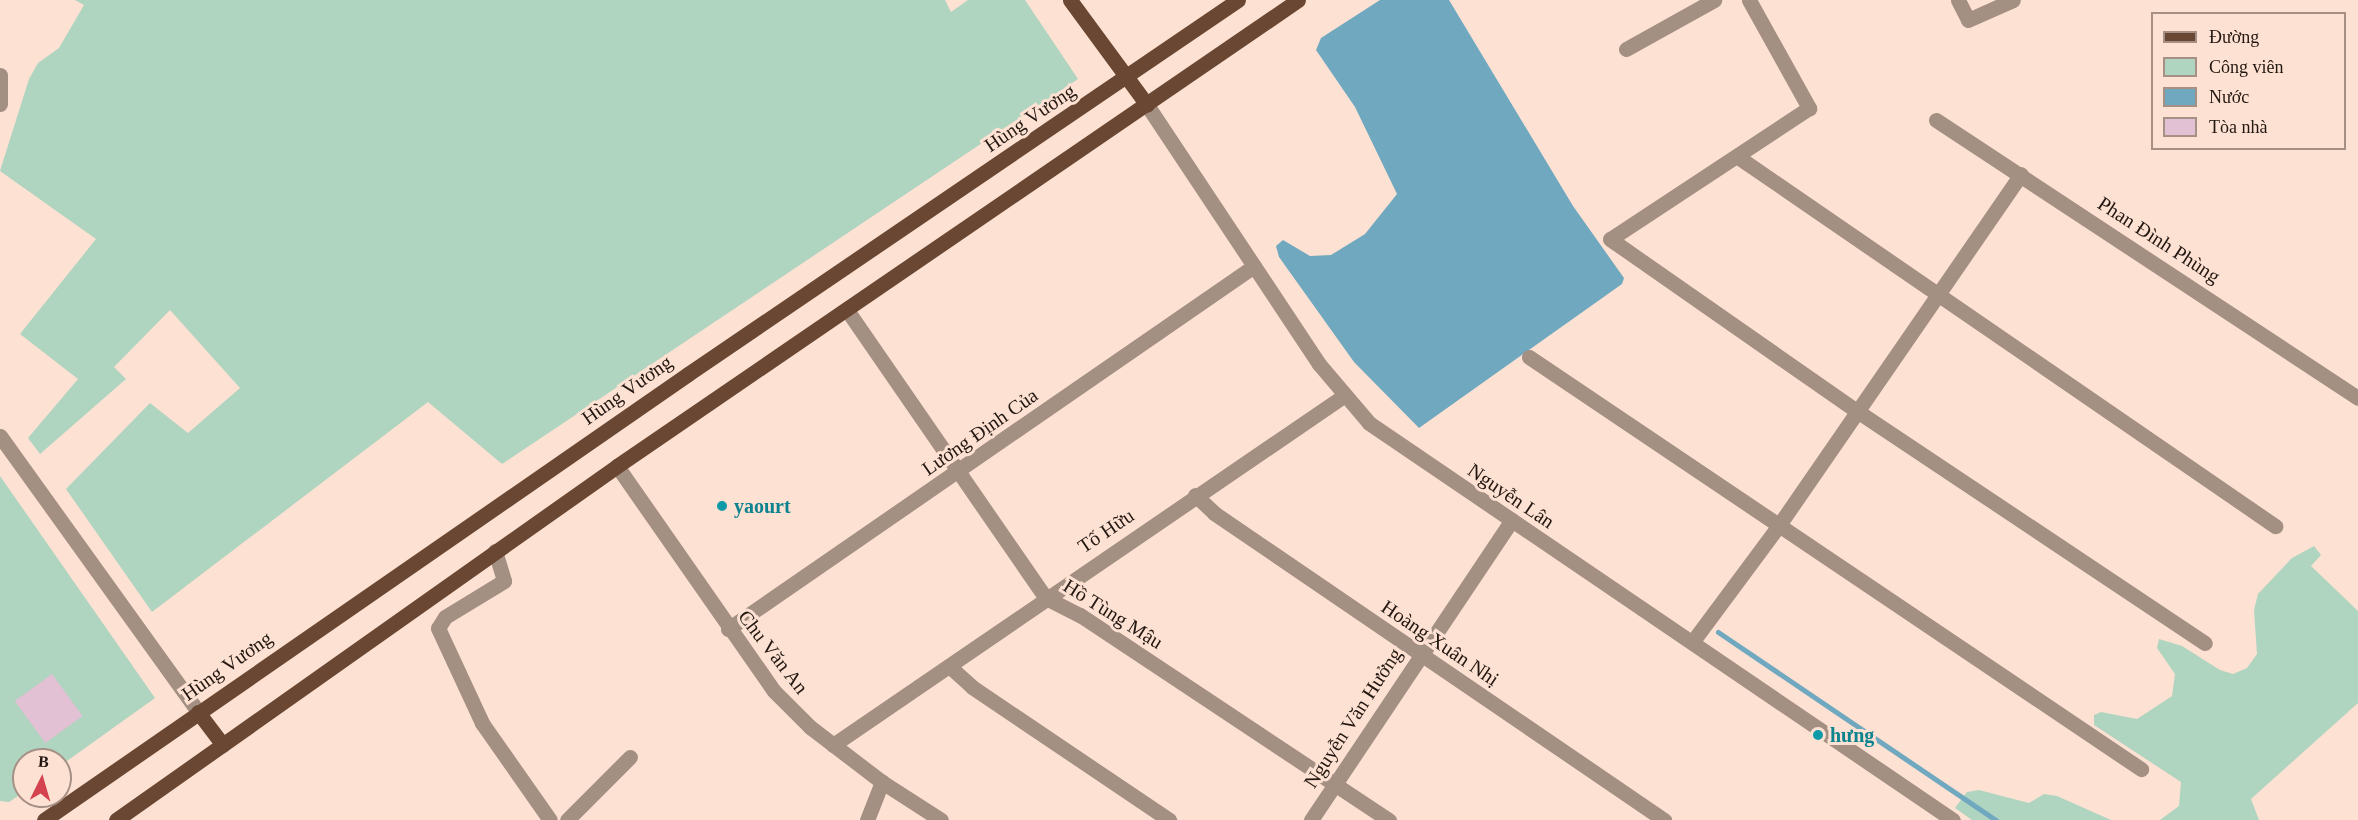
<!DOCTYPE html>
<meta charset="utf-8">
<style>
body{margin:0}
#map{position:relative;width:2358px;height:820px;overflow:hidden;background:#fde1d2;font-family:Georgia,serif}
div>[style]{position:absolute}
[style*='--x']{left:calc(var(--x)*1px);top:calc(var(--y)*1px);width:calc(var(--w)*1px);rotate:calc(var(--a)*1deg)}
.green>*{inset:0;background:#afd4c0}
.water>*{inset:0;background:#70a8c0}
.stream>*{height:5px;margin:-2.5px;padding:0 2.5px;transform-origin:2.5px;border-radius:2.5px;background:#70a8c0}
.building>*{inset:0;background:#e3c1d5;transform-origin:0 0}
.minor>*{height:15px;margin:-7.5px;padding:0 7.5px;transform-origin:7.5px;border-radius:7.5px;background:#a48f83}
.major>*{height:15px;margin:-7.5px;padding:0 7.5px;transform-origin:7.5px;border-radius:7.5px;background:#6a4732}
.dots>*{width:16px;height:16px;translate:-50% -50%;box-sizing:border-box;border:3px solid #fde1d2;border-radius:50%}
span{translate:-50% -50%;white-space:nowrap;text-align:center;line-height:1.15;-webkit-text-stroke:6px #fde1d2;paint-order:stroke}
.street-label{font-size:20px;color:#231711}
.culture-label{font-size:20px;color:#0d838f;font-weight:700}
.left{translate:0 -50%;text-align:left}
.legend{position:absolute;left:2151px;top:12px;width:195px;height:138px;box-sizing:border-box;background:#fde1d2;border:2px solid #a69085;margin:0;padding:8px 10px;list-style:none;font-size:18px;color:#231711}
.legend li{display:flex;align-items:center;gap:12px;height:30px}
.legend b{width:30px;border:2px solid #a69085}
.north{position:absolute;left:12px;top:748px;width:60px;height:60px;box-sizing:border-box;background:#fde1d2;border:2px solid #a69085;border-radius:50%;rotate:5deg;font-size:16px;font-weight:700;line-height:24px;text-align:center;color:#231711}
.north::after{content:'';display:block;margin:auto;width:21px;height:27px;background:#d3424e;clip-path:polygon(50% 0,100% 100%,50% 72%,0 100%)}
</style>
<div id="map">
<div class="green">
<div style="clip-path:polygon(75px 0,945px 0,951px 12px,968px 0,1025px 0,1078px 79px,502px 464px,428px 402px,152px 612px,66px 489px,150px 403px,188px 433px,240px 388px,170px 310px,114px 367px,126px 379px,40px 454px,28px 438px,78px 379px,20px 334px,96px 239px,0 171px,29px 79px,38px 63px,59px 48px,84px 5px)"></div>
<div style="clip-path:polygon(0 476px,155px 698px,60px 766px,60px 760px,24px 760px,24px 792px,9px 802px,0 801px)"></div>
<div style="clip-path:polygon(2314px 546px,2321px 555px,2311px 566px,2358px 611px,2358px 703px,2251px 799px,2259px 820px,2160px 820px,2179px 806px,2181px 782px,2094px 725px,2094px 715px,2101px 712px,2137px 719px,2172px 696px,2175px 674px,2157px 648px,2159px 639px,2182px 646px,2220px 670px,2233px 674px,2247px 668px,2257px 654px,2254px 610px,2258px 594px,2292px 558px)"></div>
<div style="clip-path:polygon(1979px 790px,2029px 803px,2044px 794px,2057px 796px,2111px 820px,1972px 820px,1955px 808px,1967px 792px)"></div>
</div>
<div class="water">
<div style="clip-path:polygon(1380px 0,1449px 0,1573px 206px,1624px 278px,1622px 284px,1419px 428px,1354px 362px,1279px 257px,1276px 246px,1283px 240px,1310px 256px,1331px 255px,1365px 234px,1397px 194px,1355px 107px,1316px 50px,1321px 38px)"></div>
</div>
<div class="stream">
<div style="--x:1718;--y:632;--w:336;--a:34.1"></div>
</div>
<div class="building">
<div style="left:52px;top:674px;width:52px;height:46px;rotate:54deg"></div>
</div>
<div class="minor">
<div style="--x:1749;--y:0;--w:124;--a:60.9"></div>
<div style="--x:1809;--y:108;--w:238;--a:146.6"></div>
<div style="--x:1610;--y:239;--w:301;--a:34.9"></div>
<div style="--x:1857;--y:411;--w:418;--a:33.7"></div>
<div style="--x:1958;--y:0;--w:22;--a:63"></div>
<div style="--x:1968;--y:20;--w:49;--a:-24"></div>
<div style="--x:1626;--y:49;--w:101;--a:-29.1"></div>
<div style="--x:0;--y:75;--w:29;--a:90"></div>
<div style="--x:1147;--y:105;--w:311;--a:56.4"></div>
<div style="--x:1319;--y:364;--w:77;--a:49.7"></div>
<div style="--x:1369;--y:423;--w:706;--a:34.21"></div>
<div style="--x:1936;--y:120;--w:505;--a:33.38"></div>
<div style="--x:1738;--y:157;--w:652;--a:34.49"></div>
<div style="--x:847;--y:310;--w:350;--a:55.4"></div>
<div style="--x:1046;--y:598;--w:38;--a:27"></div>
<div style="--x:1080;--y:615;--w:371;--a:33.6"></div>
<div style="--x:1529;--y:357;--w:738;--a:33.95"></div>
<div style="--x:0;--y:436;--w:340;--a:54.3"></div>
<div style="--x:617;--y:466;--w:274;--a:55.1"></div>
<div style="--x:774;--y:691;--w:51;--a:45"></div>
<div style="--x:810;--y:727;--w:91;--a:37.4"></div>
<div style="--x:882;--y:782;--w:70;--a:32.8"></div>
<div style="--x:1195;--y:495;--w:26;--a:43"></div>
<div style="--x:1214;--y:513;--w:545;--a:34.3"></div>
<div style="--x:495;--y:551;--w:31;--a:73"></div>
<div style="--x:504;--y:581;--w:69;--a:148.6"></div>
<div style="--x:445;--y:617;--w:13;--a:122"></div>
<div style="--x:438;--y:628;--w:105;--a:65.1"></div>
<div style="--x:482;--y:723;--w:118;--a:55"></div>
<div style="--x:728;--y:629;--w:639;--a:-34.61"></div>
<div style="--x:1693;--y:641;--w:144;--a:-53.4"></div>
<div style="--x:1779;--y:525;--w:426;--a:-55.4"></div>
<div style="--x:949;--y:666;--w:31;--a:42"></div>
<div style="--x:972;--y:687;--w:238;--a:34"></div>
<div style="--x:833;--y:745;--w:620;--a:-34.36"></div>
<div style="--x:567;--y:820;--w:89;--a:-45"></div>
<div style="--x:867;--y:820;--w:41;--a:-68.5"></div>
<div style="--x:1311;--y:820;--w:361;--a:-56.2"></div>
</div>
<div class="major">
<div style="--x:1070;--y:0;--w:130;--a:53.7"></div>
<div style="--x:198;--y:712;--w:41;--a:52.9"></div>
<div style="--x:44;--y:820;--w:783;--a:-34.7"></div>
<div style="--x:688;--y:374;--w:665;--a:-34.22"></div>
<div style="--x:116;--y:820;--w:613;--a:-35.24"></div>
<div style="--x:617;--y:466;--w:825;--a:-34.38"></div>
</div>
<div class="dots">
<div style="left:722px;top:506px;background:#0f9aa8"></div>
<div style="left:1818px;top:735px;background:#0f9aa8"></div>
</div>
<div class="street-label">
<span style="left:1030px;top:118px;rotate:-34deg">Hùng Vương</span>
<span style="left:2159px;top:240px;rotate:33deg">Phan Đình Phùng</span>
<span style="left:627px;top:390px;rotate:-35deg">Hùng Vương</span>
<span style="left:980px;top:432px;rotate:-35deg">Lương Định Của</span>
<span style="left:1511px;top:496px;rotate:34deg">Nguyễn Lân</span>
<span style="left:1106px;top:531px;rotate:-34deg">Tố Hữu</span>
<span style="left:1113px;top:614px;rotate:32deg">Hồ Tùng Mậu</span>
<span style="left:1440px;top:643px;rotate:34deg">Hoàng Xuân Nhị</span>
<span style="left:773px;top:652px;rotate:52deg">Chu Văn An</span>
<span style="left:227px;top:666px;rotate:-35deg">Hùng Vương</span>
<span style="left:1353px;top:718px;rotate:-57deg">Nguyễn Văn Hưởng</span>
</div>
<div class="culture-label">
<span class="left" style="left:734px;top:506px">yaourt</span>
<span class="left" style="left:1830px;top:735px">hưng</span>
</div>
<ul class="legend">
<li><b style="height:8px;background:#6a4732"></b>Đường</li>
<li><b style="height:16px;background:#afd4c0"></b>Công viên</li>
<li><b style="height:16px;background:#70a8c0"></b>Nước</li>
<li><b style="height:16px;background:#e3c1d5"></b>Tòa nhà</li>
</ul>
<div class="north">B</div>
</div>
